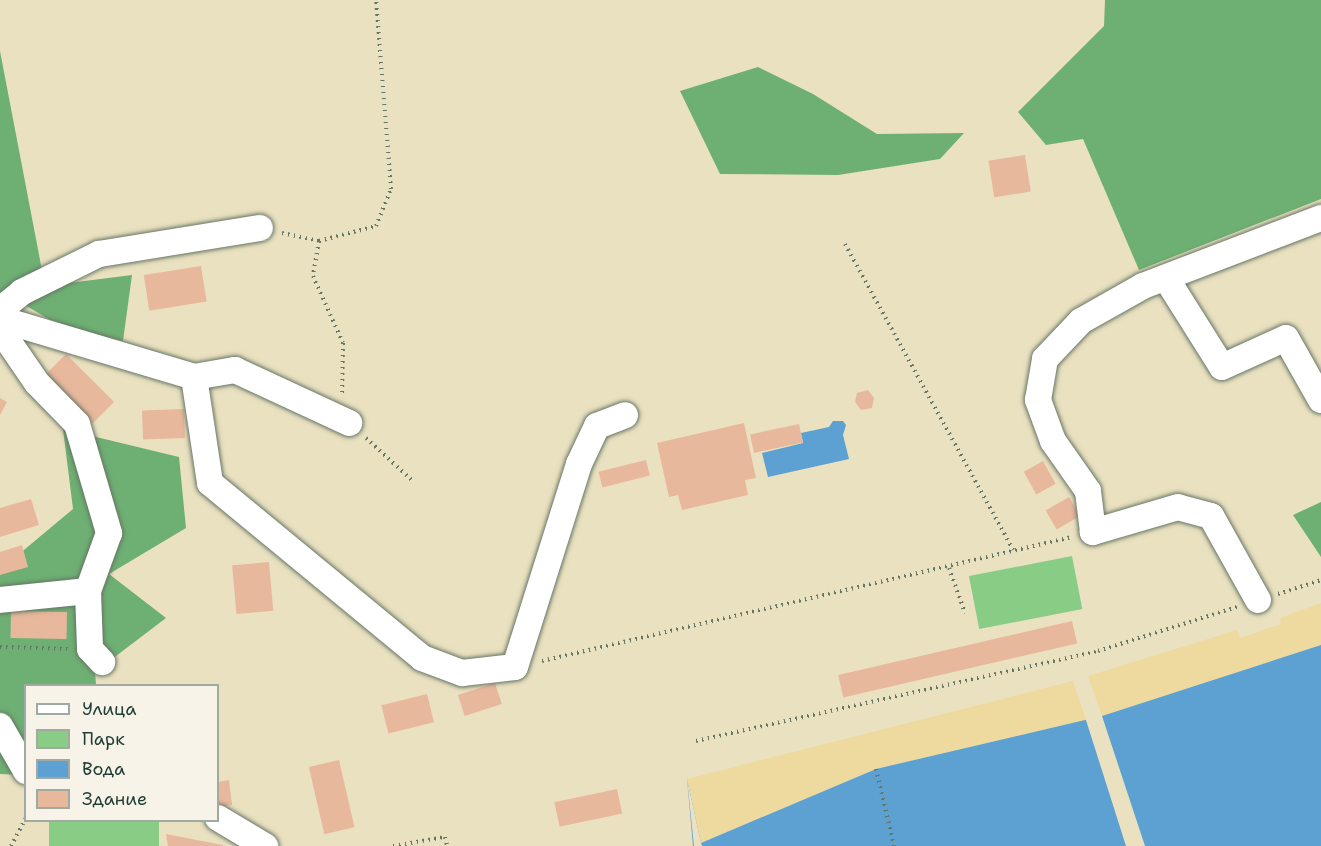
<!DOCTYPE html>
<meta charset="utf-8">
<style>
body{margin:0}
#map{position:relative;width:1321px;height:846px;overflow:hidden;background:#eae1c0;font-family:"Shantell Sans",sans-serif}
div>[style]{position:absolute}
[style*='--x']{left:calc(var(--x)*1px);top:calc(var(--y)*1px);width:calc(var(--w)*1px);rotate:calc(var(--a)*1deg)}
.green>*{inset:0;background:#88cc86;transform-origin:0 0}
.forest>*{inset:0;background:#6eb073}
.sand>*{inset:0;background:#eeda9e}
.water>*{inset:0;background:#5ca1d1}
.pier>*{inset:0;background:#eae1c0}
.building>*{inset:0;background:#e8b89d;transform-origin:0 0}
.path>*{height:4px;margin-top:-2px;transform-origin:0;background:repeating-linear-gradient(90deg,#667665 0 1.5px,transparent 0 6px)}
.roads{filter:drop-shadow(0 0 2px #667665) drop-shadow(0 0 2px #667665)}
.minor>*{height:26px;margin:-13px;padding:0 13px;transform-origin:13px;border-radius:13px;background:#fff}
span{translate:-50% -50%;white-space:nowrap;text-align:center;line-height:1.15;-webkit-text-stroke:4.5px #f7f3e8;paint-order:stroke}
.legend{position:absolute;left:24px;top:684px;width:195px;height:138px;box-sizing:border-box;background:#f7f3e8;border:2px solid #a1aaa0;margin:0;padding:8px 10px;list-style:none;font-size:18px;color:#1f3d34}
.legend li{display:flex;align-items:center;gap:12px;height:30px}
.legend b{width:30px;border:2px solid #a1aaa0}
</style>
<div id="map">
<div class="green">
<div style="left:1072px;top:556px;width:54px;height:105px;rotate:79deg"></div>
<div style="left:49px;top:821px;width:110px;height:25px"></div>
</div>
<div class="forest">
<div style="clip-path:polygon(1105px 0,1321px 0,1321px 199px,1139px 270px,1083px 139px,1046px 145px,1018px 112px,1104px 26px)"></div>
<div style="clip-path:polygon(0 51px,45px 286px,132px 275px,123px 341px,64px 328px,13px 298px,0 301px)"></div>
<div style="clip-path:polygon(758px 67px,813px 94px,877px 134px,964px 133px,940px 159px,838px 175px,720px 174px,680px 91px)"></div>
<div style="clip-path:polygon(63px 429px,179px 457px,186px 528px,109px 574px,166px 618px,95px 672px,96px 685px,26px 686px,25px 775px,0 774px,0 570px,73px 509px)"></div>
<div style="clip-path:polygon(1321px 502px,1321px 557px,1293px 515px)"></div>
</div>
<div class="sand">
<div style="clip-path:polygon(1321px 603px,1321px 645px,1102px 716px,1088px 676px,1237px 630px,1240px 638px,1281px 624px,1280px 618px)"></div>
<div style="clip-path:polygon(1073px 681px,1086px 720px,876px 769px,701px 843px,687px 779px)"></div>
</div>
<div class="water">
<div style="clip-path:polygon(833px 421px,843px 421px,846px 425px,843px 435px,849px 459px,768px 477px,762px 453px,803px 443px,801px 433px,829px 427px)"></div>
<div style="clip-path:polygon(1321px 645px,1321px 846px,693px 846px,687px 779px,701px 843px,876px 769px,1102px 716px)"></div>
</div>
<div class="pier">
<div style="clip-path:polygon(1101px 714px,1102px 716px,1145px 846px,1126px 846px,1085px 717px)"></div>
<div style="clip-path:polygon(687px 779px,701px 843px,702px 846px,694px 846px)"></div>
</div>
<div class="building">
<div style="left:1025px;top:155px;width:37px;height:37px;rotate:81deg"></div>
<div style="left:201px;top:266px;width:36px;height:58px;rotate:81deg"></div>
<div style="left:66px;top:354px;width:68px;height:30px;rotate:45deg"></div>
<div style="clip-path:polygon(868px 390px,874px 398px,872px 408px,861px 410px,855px 402px,857px 393px)"></div>
<div style="clip-path:polygon(0 398px,7px 402px,0 415px)"></div>
<div style="left:184px;top:409px;width:29px;height:42px;rotate:88deg"></div>
<div style="clip-path:polygon(744px 423px,756px 478px,745px 480px,748px 495px,682px 510px,678px 495px,669px 497px,657px 443px)"></div>
<div style="left:799px;top:424px;width:19px;height:50px;rotate:78deg"></div>
<div style="left:646px;top:460px;width:16px;height:49px;rotate:76deg"></div>
<div style="left:1043px;top:461px;width:26px;height:22px;rotate:61deg"></div>
<div style="left:1069px;top:497px;width:22px;height:27px;rotate:60deg"></div>
<div style="clip-path:polygon(31px 499px,39px 525px,0 537px,0 508px)"></div>
<div style="clip-path:polygon(22px 545px,28px 567px,0 575px,0 552px)"></div>
<div style="left:269px;top:562px;width:49px;height:37px;rotate:85deg"></div>
<div style="left:11px;top:611px;width:56px;height:27px;rotate:1deg"></div>
<div style="left:1072px;top:621px;width:23px;height:240px;rotate:77deg"></div>
<div style="left:495px;top:683px;width:22px;height:39px;rotate:72deg"></div>
<div style="left:427px;top:694px;width:29px;height:47px;rotate:76deg"></div>
<div style="left:339px;top:760px;width:69px;height:31px;rotate:77deg"></div>
<div style="clip-path:polygon(229px 780px,232px 805px,218px 807px,218px 782px)"></div>
<div style="left:617px;top:789px;width:25px;height:64px;rotate:78deg"></div>
<div style="clip-path:polygon(166px 834px,223px 845px,223px 846px,168px 846px)"></div>
</div>
<div class="path">
<div style="--x:282;--y:233;--w:38;--a:12"></div>
<div style="--x:319;--y:241;--w:59;--a:-14.7"></div>
<div style="--x:376;--y:226;--w:40;--a:-68"></div>
<div style="--x:391;--y:189;--w:190;--a:-94.5"></div>
<div style="--x:319;--y:241;--w:36;--a:100"></div>
<div style="--x:313;--y:276;--w:73;--a:65.9"></div>
<div style="--x:343;--y:343;--w:51;--a:91.1"></div>
<div style="--x:845;--y:244;--w:349;--a:61.2"></div>
<div style="--x:366;--y:438;--w:65;--a:42.5"></div>
<div style="--x:949;--y:568;--w:48;--a:70.4"></div>
<div style="--x:1278;--y:594;--w:45;--a:-18"></div>
<div style="--x:0;--y:647;--w:68;--a:1.7"></div>
<div style="--x:542;--y:661;--w:544;--a:-13.17"></div>
<div style="--x:696;--y:741;--w:412;--a:-12.6"></div>
<div style="--x:1098;--y:651;--w:146;--a:-17.6"></div>
<div style="--x:876;--y:769;--w:79;--a:76.8"></div>
<div style="--x:11;--y:846;--w:32;--a:-62"></div>
<div style="--x:393;--y:846;--w:53;--a:-9.8"></div>
<div style="--x:445;--y:837;--w:9;--a:77"></div>
</div>
<div class="roads">
<div class="minor">
<div style="--x:1166;--y:278;--w:105;--a:57.8"></div>
<div style="--x:1222;--y:367;--w:70;--a:-24.4"></div>
<div style="--x:1286;--y:338;--w:71;--a:60.6"></div>
<div style="--x:0;--y:310;--w:28;--a:-39"></div>
<div style="--x:22;--y:292;--w:86;--a:-26.3"></div>
<div style="--x:99;--y:254;--w:163;--a:-9.2"></div>
<div style="--x:0;--y:319;--w:202;--a:16.6"></div>
<div style="--x:194;--y:377;--w:107;--a:81.4"></div>
<div style="--x:210;--y:483;--w:275;--a:39.5"></div>
<div style="--x:422;--y:658;--w:43;--a:20.6"></div>
<div style="--x:462;--y:673;--w:53;--a:-6.5"></div>
<div style="--x:515;--y:667;--w:213;--a:-72.5"></div>
<div style="--x:579;--y:464;--w:42;--a:-64.7"></div>
<div style="--x:597;--y:426;--w:30;--a:-21"></div>
<div style="--x:0;--y:329;--w:65;--a:55.6"></div>
<div style="--x:37;--y:383;--w:57;--a:45.7"></div>
<div style="--x:77;--y:424;--w:114;--a:73.6"></div>
<div style="--x:109;--y:533;--w:62;--a:109.9"></div>
<div style="--x:88;--y:591;--w:88;--a:174.2"></div>
<div style="--x:194;--y:377;--w:42;--a:-9.7"></div>
<div style="--x:235;--y:370;--w:126;--a:24.9"></div>
<div style="--x:88;--y:591;--w:58;--a:88"></div>
<div style="--x:90;--y:649;--w:18;--a:47"></div>
<div style="--x:1258;--y:600;--w:96;--a:-119.2"></div>
<div style="--x:1211;--y:516;--w:34;--a:-165"></div>
<div style="--x:1178;--y:507;--w:89;--a:163.6"></div>
<div style="--x:1093;--y:532;--w:41;--a:-97"></div>
<div style="--x:1088;--y:491;--w:61;--a:-125"></div>
<div style="--x:1053;--y:441;--w:44;--a:-110.1"></div>
<div style="--x:1038;--y:400;--w:42;--a:-80.3"></div>
<div style="--x:1045;--y:359;--w:52;--a:-46.5"></div>
<div style="--x:1081;--y:321;--w:71;--a:-29.4"></div>
<div style="--x:1143;--y:286;--w:191;--a:-20.9"></div>
<div style="--x:0;--y:726;--w:52;--a:60"></div>
<div style="--x:218;--y:818;--w:55;--a:30.8"></div>
</div>
</div>
<ul class="legend">
<li><b style="height:8px;background:#fff"></b>Улица</li>
<li><b style="height:16px;background:#88cc86"></b>Парк</li>
<li><b style="height:16px;background:#5ca1d1"></b>Вода</li>
<li><b style="height:16px;background:#e8b89d"></b>Здание</li>
</ul>
</div>
